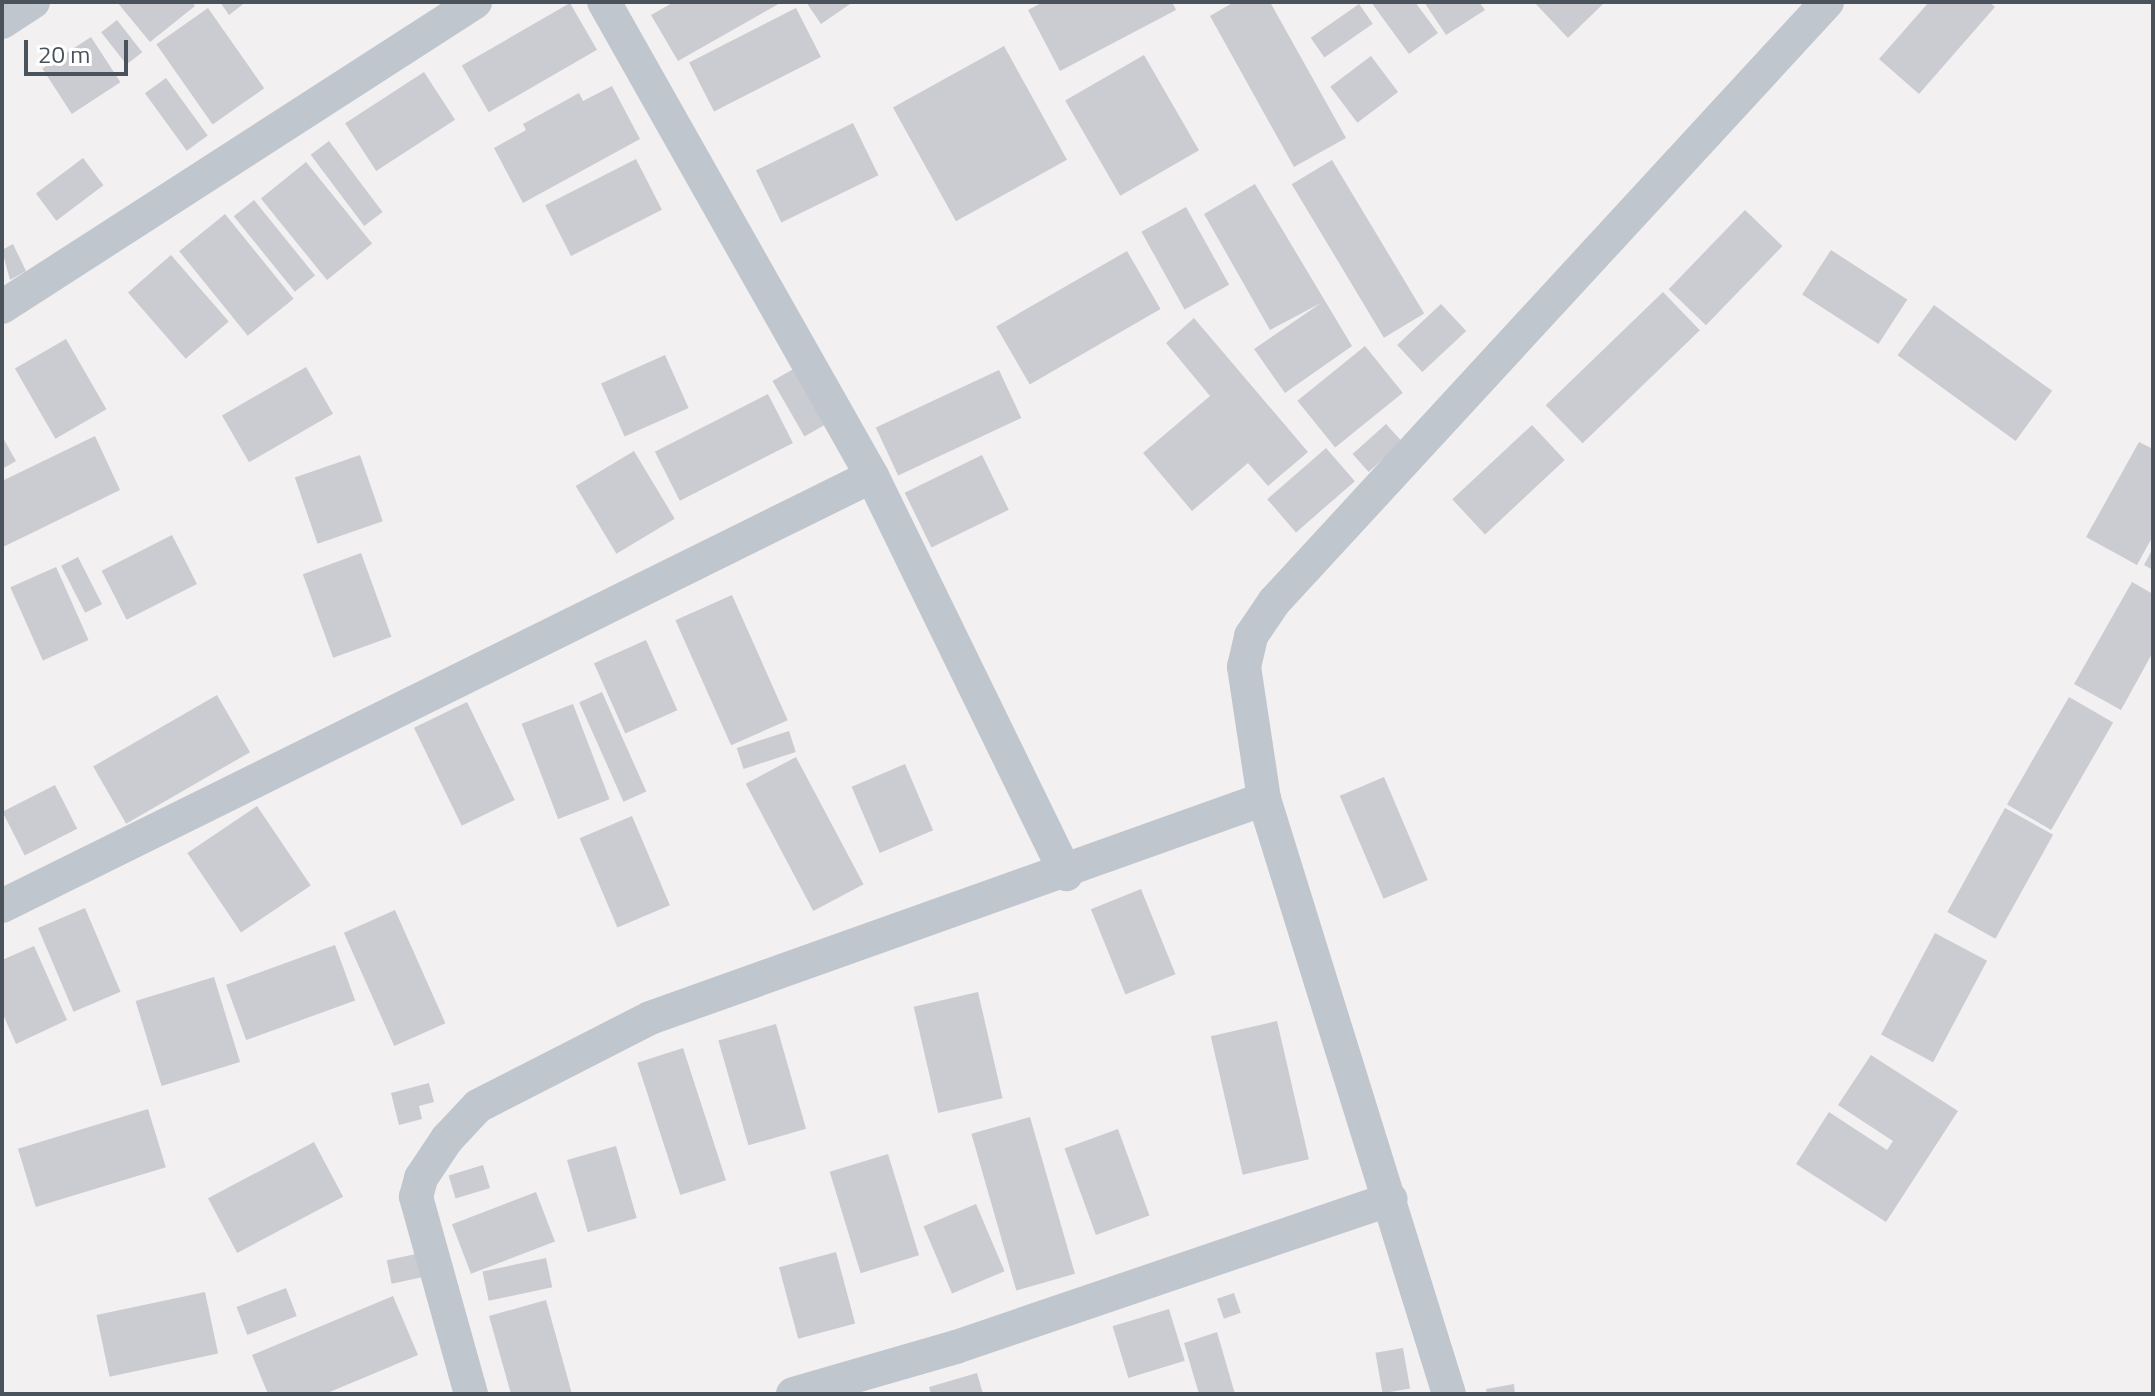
<!DOCTYPE html>
<style>
body{margin:0}
#map{position:relative;width:2155px;height:1396px;overflow:hidden;background:#f2f0f0;font-family:"Titillium Web",sans-serif}
div>[style]{position:absolute}
[style*='--x']{left:calc(var(--x)*1px);top:calc(var(--y)*1px);width:calc(var(--w)*1px);rotate:calc(var(--a)*1deg)}
.building>*{inset:0;background:#cbccd2;transform-origin:0 0}
.minor>*{height:34px;margin:-17px;padding:0 17px;transform-origin:17px;border-radius:17px;background:#c0c6ce}
span{translate:-50% -50%;white-space:nowrap;text-align:center;line-height:1.15;-webkit-text-stroke:7px #fff;paint-order:stroke}
.frame{position:absolute;inset:0;border:4px solid #4a525c;pointer-events:none}
.scale{position:absolute;left:24px;top:40px;width:104px;height:36px;box-sizing:border-box;border:4px solid #4a525c;border-top:0;padding-left:10px;font-size:24px;line-height:28px;white-space:nowrap;color:#4a525c;-webkit-text-stroke:6px #fff;paint-order:stroke}
</style>
<div id="map">
<div class="building">
<div style="clip-path:polygon(117px 2px,192px 2px,195px 6px,150px 42px)"></div>
<div style="clip-path:polygon(220px 2px,246px 2px,229px 15px)"></div>
<div style="clip-path:polygon(674px 2px,782px 2px,678px 61px,651px 15px)"></div>
<div style="clip-path:polygon(806px 2px,853px 2px,821px 24px)"></div>
<div style="clip-path:polygon(1043px 2px,1172px 2px,1176px 10px,1060px 71px,1028px 10px)"></div>
<div style="clip-path:polygon(1234px 2px,1270px 2px,1346px 138px,1294px 167px,1210px 16px)"></div>
<div style="clip-path:polygon(1371px 2px,1415px 2px,1438px 33px,1409px 54px)"></div>
<div style="clip-path:polygon(1424px 2px,1479px 2px,1485px 10px,1446px 35px)"></div>
<div style="clip-path:polygon(1534px 2px,1605px 2px,1568px 38px)"></div>
<div style="clip-path:polygon(1929px 2px,1989px 2px,1995px 7px,1919px 94px,1879px 59px)"></div>
<div style="left:570px;top:3px;width:54px;height:125px;rotate:60deg"></div>
<div style="left:1359px;top:4px;width:24px;height:59px;rotate:55deg"></div>
<div style="left:208px;top:8px;width:98px;height:63px;rotate:55deg"></div>
<div style="left:796px;top:8px;width:55px;height:120px;rotate:63deg"></div>
<div style="left:117px;top:20px;width:41px;height:20px;rotate:52deg"></div>
<div style="left:91px;top:37px;width:54px;height:58px;rotate:57deg"></div>
<div style="left:1004px;top:46px;width:130px;height:127px;rotate:61deg"></div>
<div style="left:1144px;top:55px;width:110px;height:91px;rotate:60deg"></div>
<div style="left:1371px;top:56px;width:45px;height:51px;rotate:53deg"></div>
<div style="left:424px;top:72px;width:57px;height:94px;rotate:57deg"></div>
<div style="left:166px;top:78px;width:71px;height:26px;rotate:54deg"></div>
<div style="clip-path:polygon(612px 86px,640px 139px,523px 203px,494px 148px,526px 130px,523px 124px,579px 93px,583px 101px)"></div>
<div style="left:853px;top:123px;width:58px;height:108px;rotate:64deg"></div>
<div style="left:329px;top:141px;width:89px;height:23px;rotate:53deg"></div>
<div style="left:83px;top:158px;width:34px;height:59px;rotate:53deg"></div>
<div style="left:636px;top:159px;width:57px;height:102px;rotate:63deg"></div>
<div style="left:1332px;top:160px;width:179px;height:47px;rotate:59deg"></div>
<div style="left:306px;top:162px;width:105px;height:58px;rotate:51deg"></div>
<div style="clip-path:polygon(1255px 184px,1352px 346px,1285px 393px,1254px 349px,1321px 303px,1270px 330px,1204px 214px)"></div>
<div style="left:254px;top:200px;width:97px;height:26px;rotate:51deg"></div>
<div style="left:1186px;top:207px;width:89px;height:51px;rotate:61deg"></div>
<div style="left:1745px;top:210px;width:52px;height:110px;rotate:44deg"></div>
<div style="left:225px;top:214px;width:109px;height:59px;rotate:51deg"></div>
<div style="clip-path:polygon(13px 244px,26px 271px,10px 280px,2px 250px)"></div>
<div style="left:1831px;top:250px;width:91px;height:53px;rotate:33deg"></div>
<div style="left:1127px;top:251px;width:67px;height:151px;rotate:60deg"></div>
<div style="left:171px;top:255px;width:88px;height:57px;rotate:49deg"></div>
<div style="left:1663px;top:292px;width:53px;height:163px;rotate:46deg"></div>
<div style="left:1441px;top:304px;width:37px;height:60px;rotate:47deg"></div>
<div style="left:1934px;top:305px;width:146px;height:62px;rotate:36deg"></div>
<div style="clip-path:polygon(1194px 318px,1308px 452px,1268px 486px,1248px 463px,1192px 511px,1143px 453px,1210px 396px,1166px 343px)"></div>
<div style="left:66px;top:339px;width:81px;height:59px;rotate:60deg"></div>
<div style="left:1365px;top:346px;width:60px;height:87px;rotate:51deg"></div>
<div style="left:665px;top:355px;width:58px;height:70px;rotate:66deg"></div>
<div style="left:306px;top:367px;width:54px;height:97px;rotate:60deg"></div>
<div style="left:795px;top:368px;width:64px;height:26px;rotate:60deg"></div>
<div style="left:999px;top:370px;width:53px;height:136px;rotate:65deg"></div>
<div style="left:768px;top:394px;width:55px;height:127px;rotate:63deg"></div>
<div style="left:1386px;top:424px;width:24px;height:45px;rotate:48deg"></div>
<div style="left:1532px;top:425px;width:48px;height:109px;rotate:47deg"></div>
<div style="clip-path:polygon(2px 436px,16px 461px,2px 469px)"></div>
<div style="clip-path:polygon(95px 436px,120px 490px,3px 547px,2px 481px)"></div>
<div style="clip-path:polygon(2139px 442px,2153px 449px,2153px 536px,2137px 565px,2086px 537px)"></div>
<div style="left:1326px;top:448px;width:44px;height:78px;rotate:49deg"></div>
<div style="left:634px;top:451px;width:79px;height:68px;rotate:59deg"></div>
<div style="left:360px;top:455px;width:70px;height:69px;rotate:71deg"></div>
<div style="left:982px;top:455px;width:61px;height:86px;rotate:64deg"></div>
<div style="left:172px;top:535px;width:55px;height:79px;rotate:63deg"></div>
<div style="clip-path:polygon(2153px 548px,2153px 570px,2144px 565px)"></div>
<div style="left:361px;top:553px;width:89px;height:62px;rotate:70deg"></div>
<div style="left:78px;top:557px;width:53px;height:19px;rotate:63deg"></div>
<div style="left:56px;top:567px;width:80px;height:50px;rotate:66deg"></div>
<div style="clip-path:polygon(2132px 582px,2153px 594px,2153px 652px,2121px 710px,2074px 684px)"></div>
<div style="left:732px;top:595px;width:137px;height:62px;rotate:66deg"></div>
<div style="left:646px;top:640px;width:77px;height:57px;rotate:66deg"></div>
<div style="left:602px;top:692px;width:109px;height:25px;rotate:66deg"></div>
<div style="left:217px;top:695px;width:66px;height:143px;rotate:60deg"></div>
<div style="left:2069px;top:697px;width:51px;height:124px;rotate:30deg"></div>
<div style="left:467px;top:702px;width:109px;height:59px;rotate:64deg"></div>
<div style="left:573px;top:704px;width:102px;height:55px;rotate:69deg"></div>
<div style="left:789px;top:731px;width:22px;height:55px;rotate:72deg"></div>
<div style="left:796px;top:757px;width:144px;height:57px;rotate:62deg"></div>
<div style="left:905px;top:764px;width:72px;height:58px;rotate:67deg"></div>
<div style="left:1384px;top:777px;width:112px;height:48px;rotate:67deg"></div>
<div style="left:55px;top:785px;width:49px;height:59px;rotate:63deg"></div>
<div style="left:257px;top:806px;width:96px;height:84px;rotate:56deg"></div>
<div style="left:2005px;top:808px;width:55px;height:119px;rotate:29deg"></div>
<div style="left:632px;top:816px;width:97px;height:57px;rotate:67deg"></div>
<div style="left:1141px;top:889px;width:92px;height:54px;rotate:68deg"></div>
<div style="left:85px;top:908px;width:91px;height:51px;rotate:67deg"></div>
<div style="left:395px;top:910px;width:124px;height:56px;rotate:66deg"></div>
<div style="left:1935px;top:933px;width:59px;height:115px;rotate:28deg"></div>
<div style="left:335px;top:945px;width:59px;height:116px;rotate:70deg"></div>
<div style="clip-path:polygon(34px 946px,67px 1020px,16px 1044px,2px 1012px,2px 960px)"></div>
<div style="left:214px;top:977px;width:89px;height:82px;rotate:73deg"></div>
<div style="left:978px;top:992px;width:109px;height:66px;rotate:77deg"></div>
<div style="left:1277px;top:1021px;width:142px;height:68px;rotate:77deg"></div>
<div style="left:776px;top:1024px;width:109px;height:60px;rotate:74deg"></div>
<div style="left:683px;top:1048px;width:139px;height:48px;rotate:72deg"></div>
<div style="clip-path:polygon(1871px 1055px,1958px 1111px,1886px 1222px,1796px 1164px,1829px 1112px,1887px 1150px,1893px 1141px,1838px 1105px)"></div>
<div style="clip-path:polygon(429px 1083px,434px 1102px,419px 1106px,422px 1119px,399px 1125px,391px 1093px)"></div>
<div style="left:148px;top:1109px;width:61px;height:136px;rotate:73deg"></div>
<div style="left:1030px;top:1117px;width:163px;height:61px;rotate:74deg"></div>
<div style="left:1118px;top:1129px;width:92px;height:57px;rotate:70deg"></div>
<div style="left:314px;top:1142px;width:62px;height:120px;rotate:62deg"></div>
<div style="left:616px;top:1146px;width:75px;height:51px;rotate:74deg"></div>
<div style="left:888px;top:1154px;width:106px;height:61px;rotate:73deg"></div>
<div style="left:483px;top:1165px;width:24px;height:36px;rotate:73deg"></div>
<div style="left:536px;top:1192px;width:53px;height:90px;rotate:69deg"></div>
<div style="left:976px;top:1204px;width:73px;height:57px;rotate:67deg"></div>
<div style="left:836px;top:1252px;width:74px;height:59px;rotate:75deg"></div>
<div style="left:416px;top:1254px;width:24px;height:30px;rotate:78deg"></div>
<div style="left:546px;top:1258px;width:30px;height:65px;rotate:78deg"></div>
<div style="left:286px;top:1288px;width:30px;height:53px;rotate:69deg"></div>
<div style="left:205px;top:1292px;width:63px;height:111px;rotate:78deg"></div>
<div style="left:1234px;top:1293px;width:21px;height:18px;rotate:71deg"></div>
<div style="clip-path:polygon(393px 1296px,418px 1355px,325px 1394px,268px 1394px,252px 1355px)"></div>
<div style="clip-path:polygon(546px 1300px,572px 1394px,511px 1394px,489px 1316px)"></div>
<div style="left:1169px;top:1309px;width:54px;height:59px;rotate:73deg"></div>
<div style="clip-path:polygon(1217px 1332px,1235px 1394px,1199px 1394px,1184px 1343px)"></div>
<div style="left:1403px;top:1348px;width:41px;height:28px;rotate:80deg"></div>
<div style="clip-path:polygon(977px 1373px,983px 1394px,931px 1394px,929px 1387px)"></div>
<div style="clip-path:polygon(1514px 1384px,1515px 1394px,1487px 1394px,1486px 1389px)"></div>
</div>
<div class="minor">
<div style="--x:604;--y:2;--w:545;--a:60.52"></div>
<div style="--x:872;--y:476;--w:443;--a:64"></div>
<div style="--x:2;--y:22;--w:37;--a:-33"></div>
<div style="--x:2;--y:307;--w:563;--a:-32.81"></div>
<div style="--x:2;--y:906;--w:970;--a:-26.3"></div>
<div style="--x:471;--y:1394;--w:205;--a:-105.6"></div>
<div style="--x:416;--y:1197;--w:20;--a:-75"></div>
<div style="--x:421;--y:1178;--w:47;--a:-56.3"></div>
<div style="--x:447;--y:1139;--w:45;--a:-46.8"></div>
<div style="--x:478;--y:1106;--w:193;--a:-27.1"></div>
<div style="--x:650;--y:1018;--w:652;--a:-19.63"></div>
<div style="--x:793;--y:1394;--w:170;--a:-16.1"></div>
<div style="--x:956;--y:1347;--w:459;--a:-18.8"></div>
<div style="--x:1449;--y:1394;--w:623;--a:-107.27"></div>
<div style="--x:1264;--y:799;--w:134;--a:-98.6"></div>
<div style="--x:1244;--y:667;--w:32;--a:-77"></div>
<div style="--x:1251;--y:636;--w:41;--a:-55.9"></div>
<div style="--x:1274;--y:602;--w:816;--a:-47.33"></div>
</div>
<div class="frame"></div>
<div class="scale">20 m</div>
</div>
